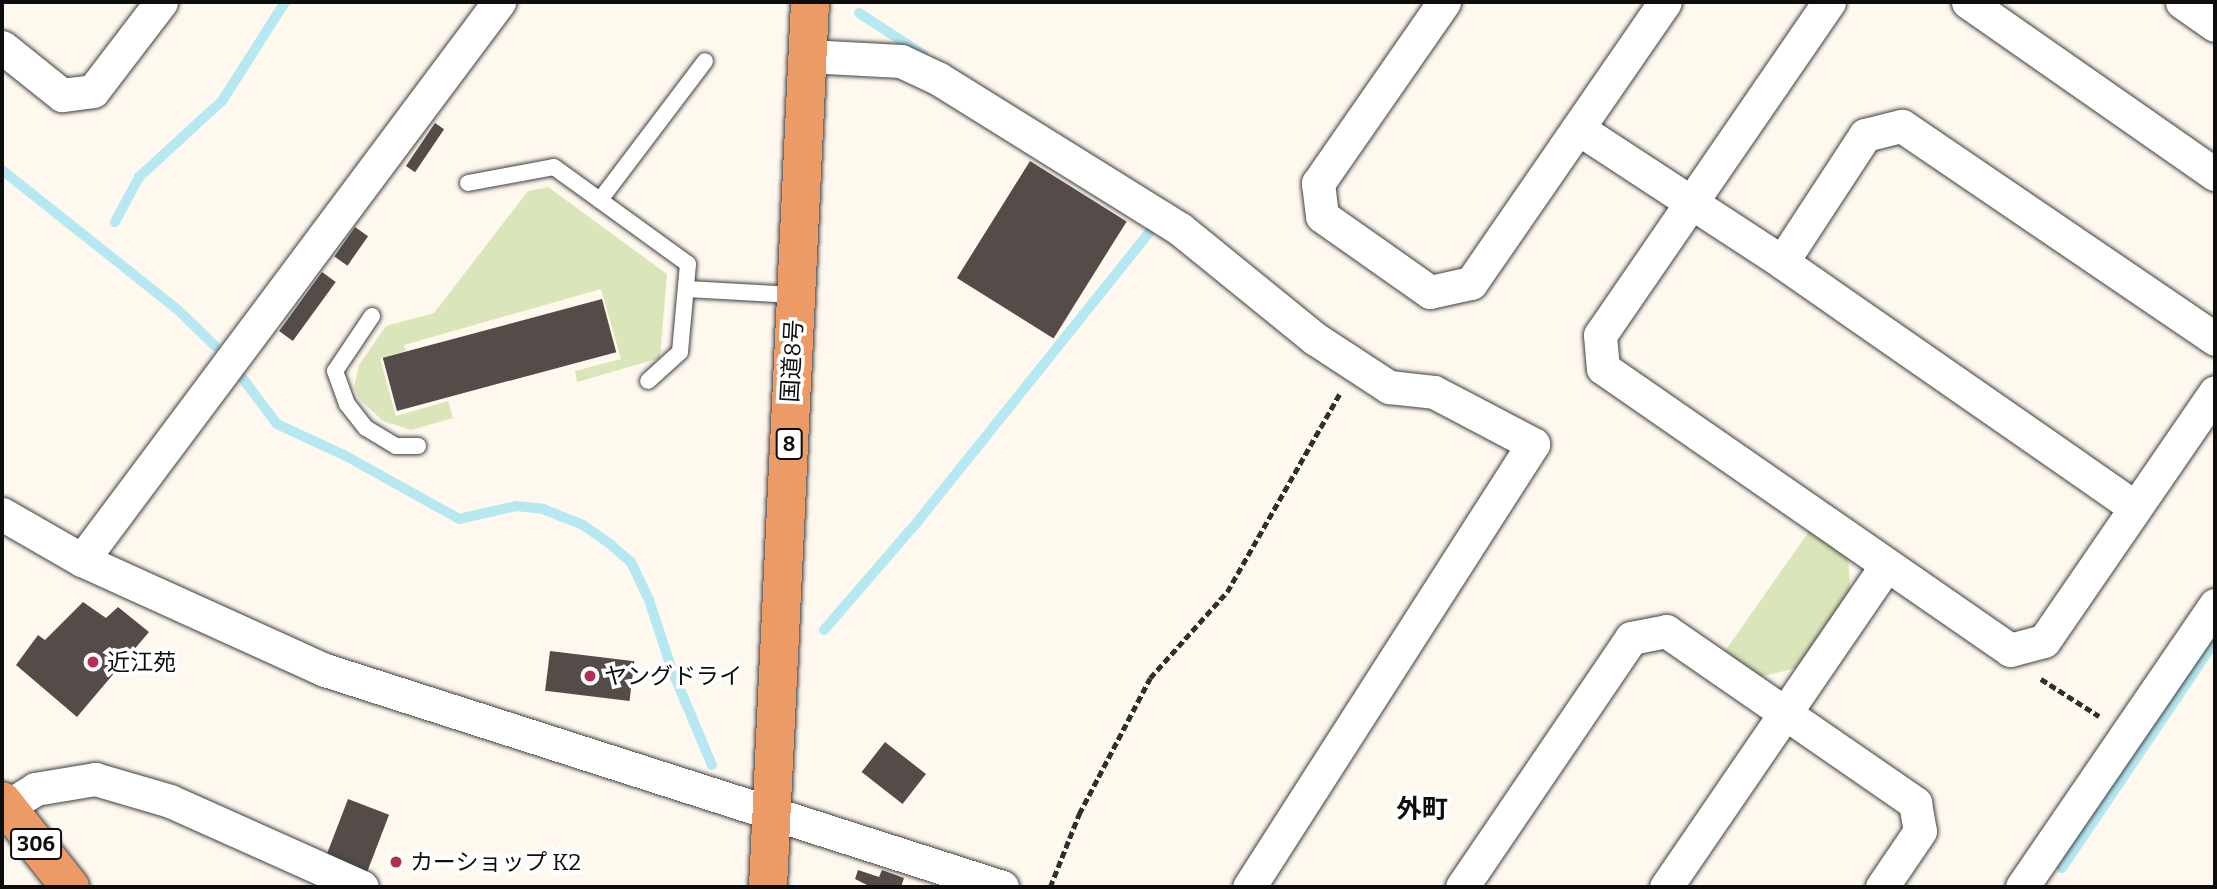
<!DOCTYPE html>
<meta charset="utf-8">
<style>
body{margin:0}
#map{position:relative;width:2217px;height:889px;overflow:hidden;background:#fef8ee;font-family:Bitter,"Noto Sans JP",serif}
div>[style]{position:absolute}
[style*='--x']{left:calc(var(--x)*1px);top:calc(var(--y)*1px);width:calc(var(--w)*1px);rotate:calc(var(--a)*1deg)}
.green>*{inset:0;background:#dae6ba}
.stream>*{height:10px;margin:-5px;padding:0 5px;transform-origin:5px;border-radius:5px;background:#b6e8f2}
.building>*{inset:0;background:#554c4a;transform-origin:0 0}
.path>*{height:4.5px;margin-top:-2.25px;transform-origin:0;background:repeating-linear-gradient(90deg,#2f2f2f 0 7px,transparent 0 10.5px)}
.roads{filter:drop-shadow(0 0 2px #404040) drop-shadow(0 0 2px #404040)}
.service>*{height:16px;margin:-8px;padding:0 8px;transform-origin:8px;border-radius:8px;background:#fff}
.minor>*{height:33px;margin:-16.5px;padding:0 16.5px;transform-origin:16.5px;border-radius:16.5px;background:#fff}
.trunk>*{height:38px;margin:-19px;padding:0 19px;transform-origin:19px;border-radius:19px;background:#ed9b66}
.dots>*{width:19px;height:19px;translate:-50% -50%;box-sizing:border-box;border:4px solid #fff;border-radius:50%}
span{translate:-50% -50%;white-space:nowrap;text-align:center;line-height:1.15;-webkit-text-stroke:7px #fff;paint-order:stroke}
.shield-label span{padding:2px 5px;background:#fff;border:2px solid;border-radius:5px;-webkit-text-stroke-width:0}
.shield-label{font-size:21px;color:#0d0d0d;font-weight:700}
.street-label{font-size:23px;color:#0d0d0d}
.poi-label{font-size:23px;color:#0d0d0d}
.left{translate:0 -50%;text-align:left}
.quarter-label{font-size:26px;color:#0d0d0d;font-weight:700}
.frame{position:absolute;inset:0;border:4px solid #0d0d0d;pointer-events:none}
</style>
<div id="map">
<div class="green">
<div style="clip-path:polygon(548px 187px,667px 274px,660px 358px,577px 382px,575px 371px,621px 359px,601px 289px,404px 345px,406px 351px,380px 358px,396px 416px,448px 401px,453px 418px,411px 430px,383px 421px,359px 399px,354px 387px,359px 365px,386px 326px,434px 313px,528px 191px)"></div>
<div style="clip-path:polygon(1810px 530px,1848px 556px,1851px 597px,1796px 668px,1760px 677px,1723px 654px)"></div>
</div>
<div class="stream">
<div style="--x:859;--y:13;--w:77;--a:32.9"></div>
<div style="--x:2;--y:170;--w:223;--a:38.5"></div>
<div style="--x:177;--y:309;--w:53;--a:44.2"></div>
<div style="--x:115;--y:222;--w:51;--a:-61.9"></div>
<div style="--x:139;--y:177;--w:113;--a:-42.5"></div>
<div style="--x:222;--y:101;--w:117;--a:-57.5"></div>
<div style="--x:240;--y:375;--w:61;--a:52.9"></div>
<div style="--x:277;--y:424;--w:76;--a:24.9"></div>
<div style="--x:346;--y:456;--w:129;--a:29.1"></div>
<div style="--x:459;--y:519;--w:58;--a:-12.8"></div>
<div style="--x:516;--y:506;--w:27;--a:6"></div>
<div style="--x:543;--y:509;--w:43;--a:21.8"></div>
<div style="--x:583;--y:525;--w:33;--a:35"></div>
<div style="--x:610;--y:544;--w:28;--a:41"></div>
<div style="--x:631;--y:562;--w:42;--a:64.7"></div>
<div style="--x:649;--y:600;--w:74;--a:71.8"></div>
<div style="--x:672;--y:670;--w:103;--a:67.2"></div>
<div style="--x:824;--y:630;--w:144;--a:-49.2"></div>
<div style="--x:918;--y:521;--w:378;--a:-51.3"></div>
<div style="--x:2062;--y:868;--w:274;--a:-56"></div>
</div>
<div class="building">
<div style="left:435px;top:123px;width:11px;height:52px;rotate:34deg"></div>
<div style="left:1030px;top:161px;width:114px;height:138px;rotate:32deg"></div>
<div style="left:355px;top:227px;width:16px;height:36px;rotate:35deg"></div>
<div style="left:322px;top:272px;width:17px;height:73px;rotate:36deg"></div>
<div style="left:602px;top:299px;width:55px;height:227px;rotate:75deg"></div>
<div style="clip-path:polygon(83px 602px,106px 618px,118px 607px,149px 632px,77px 717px,16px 665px,38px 635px,45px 640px)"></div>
<div style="left:550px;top:651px;width:85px;height:40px;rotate:7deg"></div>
<div style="left:885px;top:742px;width:52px;height:38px;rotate:38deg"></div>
<div style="left:348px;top:799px;width:44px;height:69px;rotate:21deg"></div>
<div style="clip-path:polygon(858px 870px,879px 877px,882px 870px,904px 878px,901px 887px,871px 887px,855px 879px)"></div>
</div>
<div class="path">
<div style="--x:2041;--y:679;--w:69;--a:32.5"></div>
<div style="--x:1050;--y:887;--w:79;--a:-68.3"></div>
<div style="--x:1079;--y:814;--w:153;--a:-62.4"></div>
<div style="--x:1150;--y:678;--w:115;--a:-48.2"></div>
<div style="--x:1227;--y:592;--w:229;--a:-60.4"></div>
</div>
<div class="roads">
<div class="service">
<div style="--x:468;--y:183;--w:87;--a:-10.5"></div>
<div style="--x:554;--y:167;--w:165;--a:35.9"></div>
<div style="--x:688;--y:264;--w:88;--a:95.2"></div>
<div style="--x:680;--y:352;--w:43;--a:137.8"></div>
<div style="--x:600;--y:200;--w:174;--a:-52.9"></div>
<div style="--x:686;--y:289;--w:109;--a:3.2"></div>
<div style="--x:372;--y:316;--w:66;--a:123.9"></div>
<div style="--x:335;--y:371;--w:35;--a:70"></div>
<div style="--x:347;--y:404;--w:31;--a:52"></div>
<div style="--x:366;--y:428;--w:35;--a:31"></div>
<div style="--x:396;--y:446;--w:22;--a:0"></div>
</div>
<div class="minor">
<div style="--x:1444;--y:2;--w:221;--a:124.8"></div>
<div style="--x:1318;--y:183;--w:33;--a:83"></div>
<div style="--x:1322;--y:216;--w:132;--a:35.1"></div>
<div style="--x:1430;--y:292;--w:42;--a:-12.4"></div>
<div style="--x:1471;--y:283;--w:341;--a:-55.4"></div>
<div style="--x:1829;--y:2;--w:404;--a:124.5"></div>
<div style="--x:1600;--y:335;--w:33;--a:85"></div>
<div style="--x:1603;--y:368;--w:495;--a:34.7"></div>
<div style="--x:2010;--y:650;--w:35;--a:-15"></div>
<div style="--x:2044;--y:641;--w:302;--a:-55.5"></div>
<div style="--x:1968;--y:2;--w:301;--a:34.9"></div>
<div style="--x:2182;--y:2;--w:40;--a:34.9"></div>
<div style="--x:2;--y:47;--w:77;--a:38.7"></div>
<div style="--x:62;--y:95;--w:31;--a:-7"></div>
<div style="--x:93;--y:91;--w:112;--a:-52.6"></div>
<div style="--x:807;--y:56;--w:94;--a:3"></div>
<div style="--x:901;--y:61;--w:42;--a:25.3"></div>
<div style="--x:939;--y:79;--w:284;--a:31.9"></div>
<div style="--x:1180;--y:229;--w:173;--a:39.1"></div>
<div style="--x:1314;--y:338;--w:90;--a:33.2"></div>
<div style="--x:1389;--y:387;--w:45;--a:6.3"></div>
<div style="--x:1434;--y:392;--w:112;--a:27.7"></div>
<div style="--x:1533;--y:444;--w:526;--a:122.66"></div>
<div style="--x:1579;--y:129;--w:243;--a:33.2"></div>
<div style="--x:1782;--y:262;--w:429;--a:34.8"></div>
<div style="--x:1782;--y:262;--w:152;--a:-56.8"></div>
<div style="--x:1865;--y:135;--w:38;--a:-14"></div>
<div style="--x:1902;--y:126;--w:379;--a:34.2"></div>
<div style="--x:2;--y:514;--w:92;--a:29.9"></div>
<div style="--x:82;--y:560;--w:267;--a:24.4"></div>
<div style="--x:325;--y:670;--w:711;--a:17.77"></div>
<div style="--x:82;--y:560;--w:697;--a:-53.23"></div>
<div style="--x:2;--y:810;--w:39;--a:-32"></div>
<div style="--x:35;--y:789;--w:61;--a:-9.5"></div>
<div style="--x:95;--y:779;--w:78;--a:16.3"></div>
<div style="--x:170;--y:801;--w:210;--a:24.1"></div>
<div style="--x:1462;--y:887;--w:301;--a:-55.8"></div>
<div style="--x:1631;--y:638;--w:36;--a:-11"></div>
<div style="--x:1666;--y:631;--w:303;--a:34.6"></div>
<div style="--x:1915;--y:803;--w:28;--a:80"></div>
<div style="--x:1920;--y:831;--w:68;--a:124.2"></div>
<div style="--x:1666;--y:887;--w:389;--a:-55.6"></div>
<div style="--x:2022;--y:887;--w:342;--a:-55.6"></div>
</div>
<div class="trunk">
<div style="--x:2;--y:801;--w:110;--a:51.7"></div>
<div style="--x:768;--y:887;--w:886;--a:-87.28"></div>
</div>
</div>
<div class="dots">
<div style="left:93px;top:662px;background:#b42e51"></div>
<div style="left:590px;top:676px;background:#b42e51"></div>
<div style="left:396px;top:862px;background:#b42e51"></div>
</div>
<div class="shield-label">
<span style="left:789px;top:444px">8</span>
<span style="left:36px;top:844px">306</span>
</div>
<div class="street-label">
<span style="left:792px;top:361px;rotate:-87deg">国道8号</span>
</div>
<div class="poi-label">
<span class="left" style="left:107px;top:662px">近江苑</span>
<span class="left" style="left:604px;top:676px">ヤングドライ</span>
<span class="left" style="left:410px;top:862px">カーショップ K2</span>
</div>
<div class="quarter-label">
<span style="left:1422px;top:810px">外町</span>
</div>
<div class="frame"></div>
</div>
